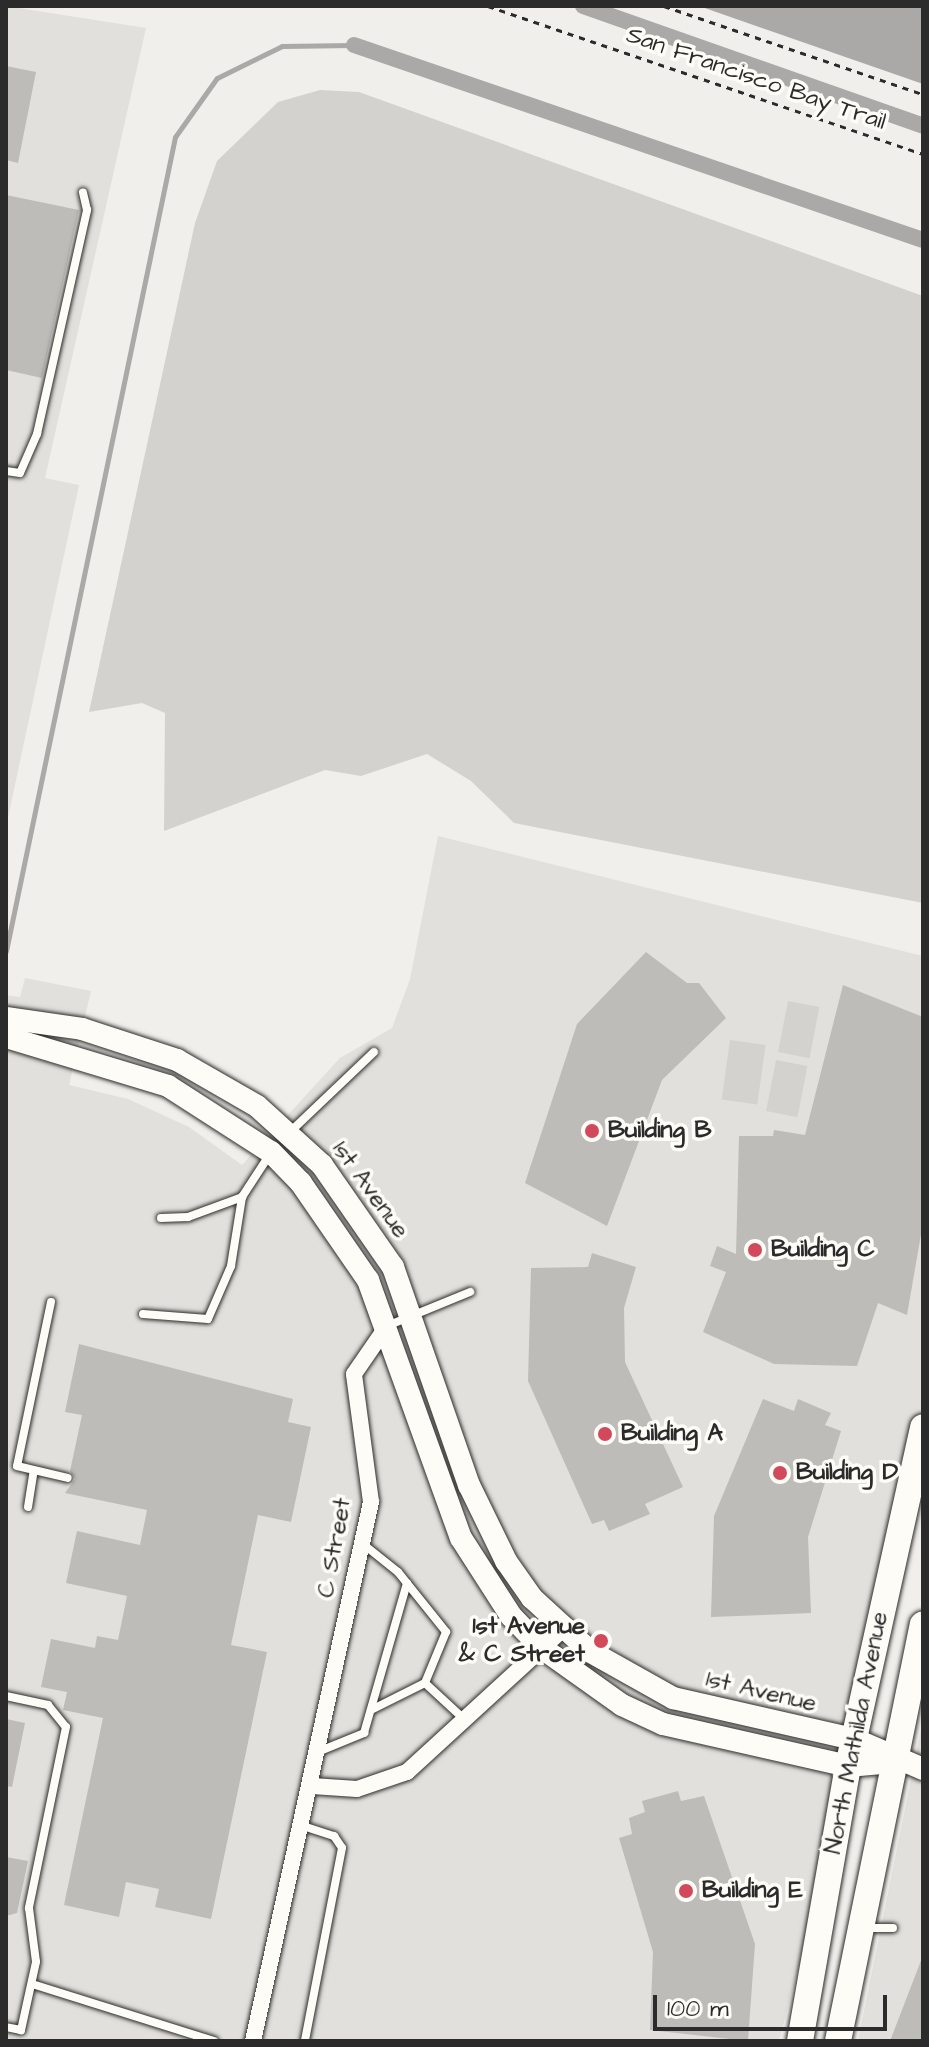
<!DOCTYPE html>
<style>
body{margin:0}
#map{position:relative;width:929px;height:2047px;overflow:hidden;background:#f0efeb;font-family:"Architects Daughter",sans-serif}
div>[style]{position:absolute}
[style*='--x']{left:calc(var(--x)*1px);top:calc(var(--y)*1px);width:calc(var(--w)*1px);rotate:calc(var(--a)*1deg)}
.built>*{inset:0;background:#e1e0dc}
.green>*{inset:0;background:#d3d2cf;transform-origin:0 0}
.water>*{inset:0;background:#aaa9a7}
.stream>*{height:5px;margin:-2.5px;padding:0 2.5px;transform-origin:2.5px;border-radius:2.5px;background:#aaa9a7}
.canal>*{height:16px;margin:-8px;padding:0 8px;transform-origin:8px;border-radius:8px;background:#aaa9a7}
.building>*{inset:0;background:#bdbcb8}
.path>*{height:3px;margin-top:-1.5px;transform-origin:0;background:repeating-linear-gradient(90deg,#2b2b2b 0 6px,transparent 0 12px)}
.roads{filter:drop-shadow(0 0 2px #2b2b2b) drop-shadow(0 0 2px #2b2b2b)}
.service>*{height:8px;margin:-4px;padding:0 4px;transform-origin:4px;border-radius:4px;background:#fdfcf7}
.minor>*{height:16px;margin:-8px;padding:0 8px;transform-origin:8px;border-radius:8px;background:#fdfcf7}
.tertiary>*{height:22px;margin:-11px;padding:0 11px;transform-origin:11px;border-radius:11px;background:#fdfcf7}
.primary>*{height:26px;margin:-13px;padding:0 13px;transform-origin:13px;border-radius:13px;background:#fdfcf7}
.dots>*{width:22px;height:22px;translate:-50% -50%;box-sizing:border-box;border:4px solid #fdfcf7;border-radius:50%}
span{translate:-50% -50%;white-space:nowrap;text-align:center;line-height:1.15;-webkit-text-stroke:7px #fdfcf7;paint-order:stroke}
.street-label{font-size:24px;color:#2b2b2b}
.poi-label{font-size:24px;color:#2b2b2b;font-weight:700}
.left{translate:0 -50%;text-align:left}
.right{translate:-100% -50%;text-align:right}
.frame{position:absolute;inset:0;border:8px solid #2b2b2b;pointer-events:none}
.scale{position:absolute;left:653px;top:1995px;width:234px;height:36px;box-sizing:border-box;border:4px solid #2b2b2b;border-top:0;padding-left:10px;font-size:24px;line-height:28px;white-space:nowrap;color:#2b2b2b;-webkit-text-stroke:6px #fdfcf7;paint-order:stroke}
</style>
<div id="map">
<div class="built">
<div style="clip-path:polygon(6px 6px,146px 28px,45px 478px,79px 485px,6px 827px)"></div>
<div style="clip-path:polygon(438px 836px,923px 956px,923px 1495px,779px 2041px,6px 2041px,6px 995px,20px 997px,25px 978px,91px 991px,69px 1085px,128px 1099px,189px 1127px,242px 1165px,340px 1058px,392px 1028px,410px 979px)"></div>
<div style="clip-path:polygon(923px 1720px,923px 2041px,858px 2041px)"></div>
</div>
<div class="green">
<div style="clip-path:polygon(320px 90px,359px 92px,923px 296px,923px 903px,514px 823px,471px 781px,427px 754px,361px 776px,325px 770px,164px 831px,165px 713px,142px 703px,89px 712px,195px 223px,217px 161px,278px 102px)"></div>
<div style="left:788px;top:1001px;width:32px;height:52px;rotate:11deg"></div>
<div style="left:730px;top:1040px;width:36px;height:60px;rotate:8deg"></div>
<div style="left:776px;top:1060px;width:32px;height:52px;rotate:11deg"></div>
</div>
<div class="water">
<div style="clip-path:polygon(699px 6px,923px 6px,923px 84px)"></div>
</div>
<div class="stream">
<div style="--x:6;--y:951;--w:831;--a:-78.27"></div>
<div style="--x:175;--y:137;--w:72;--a:-54.6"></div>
<div style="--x:217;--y:78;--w:72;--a:-26.2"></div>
<div style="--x:282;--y:46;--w:72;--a:-0.8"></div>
</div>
<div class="canal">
<div style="--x:583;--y:6;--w:361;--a:19.4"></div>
<div style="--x:354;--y:45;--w:601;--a:18.92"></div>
</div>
<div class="building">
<div style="clip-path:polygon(6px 66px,36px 72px,18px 163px,6px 160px)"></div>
<div style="clip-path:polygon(6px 195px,79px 210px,42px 378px,6px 370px)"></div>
<div style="clip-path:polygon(646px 952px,687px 983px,699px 983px,726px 1018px,662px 1080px,607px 1226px,525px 1183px,577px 1024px)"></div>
<div style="clip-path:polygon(843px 985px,923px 1017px,923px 1223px,907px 1315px,878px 1303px,857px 1366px,774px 1364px,703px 1332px,726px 1272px,710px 1266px,717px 1246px,736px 1254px,739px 1136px,773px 1136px,774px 1130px,805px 1135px)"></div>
<div style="clip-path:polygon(592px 1253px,636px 1267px,624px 1308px,625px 1362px,683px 1487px,645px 1504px,650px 1514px,609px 1531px,604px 1520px,592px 1524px,528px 1381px,531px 1268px,588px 1267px)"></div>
<div style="clip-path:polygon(79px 1344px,293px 1399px,288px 1422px,311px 1427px,291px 1522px,258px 1515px,231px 1645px,267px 1652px,211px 1919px,155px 1907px,159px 1889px,126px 1882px,119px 1917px,64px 1905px,103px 1718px,63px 1710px,67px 1692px,41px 1687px,51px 1639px,95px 1648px,97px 1636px,118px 1640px,127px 1596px,66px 1583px,77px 1531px,140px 1545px,147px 1510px,65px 1493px,75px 1479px,70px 1471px,82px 1415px,65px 1412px)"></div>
<div style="clip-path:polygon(763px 1399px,794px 1411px,798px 1399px,831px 1413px,825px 1425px,841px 1431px,808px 1537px,811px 1613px,711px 1617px,714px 1516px)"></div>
<div style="clip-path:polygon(6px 1719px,25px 1723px,12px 1787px,6px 1786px)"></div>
<div style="clip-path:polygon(678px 1791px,681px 1801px,704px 1796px,755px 1944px,748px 2041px,650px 2030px,653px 1952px,619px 1838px,632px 1834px,629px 1818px,645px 1812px,642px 1801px)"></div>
<div style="clip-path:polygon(6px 1857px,28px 1861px,17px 1913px,6px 1916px)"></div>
<div style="clip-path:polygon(922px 1958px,923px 2041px,890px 2041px)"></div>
</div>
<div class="path">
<div style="--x:488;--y:6;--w:459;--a:18.8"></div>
<div style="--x:664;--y:6;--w:274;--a:18.8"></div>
</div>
<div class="roads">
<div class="service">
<div style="--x:6;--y:471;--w:14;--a:8"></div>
<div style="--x:20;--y:473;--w:43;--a:-66.4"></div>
<div style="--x:37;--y:434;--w:230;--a:-77.4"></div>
<div style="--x:87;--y:210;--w:18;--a:-103"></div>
<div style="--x:290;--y:1132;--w:116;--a:-43.6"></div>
<div style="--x:161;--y:1218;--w:27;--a:-2"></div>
<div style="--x:188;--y:1217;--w:58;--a:-20.3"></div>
<div style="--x:242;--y:1197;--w:51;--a:-56.9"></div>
<div style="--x:51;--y:1302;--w:167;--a:101.7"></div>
<div style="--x:17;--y:1466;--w:52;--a:13.2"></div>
<div style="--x:143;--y:1314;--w:65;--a:4.4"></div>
<div style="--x:208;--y:1319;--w:58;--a:-66.5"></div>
<div style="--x:231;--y:1266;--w:70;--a:-80.9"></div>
<div style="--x:387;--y:1326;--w:90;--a:-22.3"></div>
<div style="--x:28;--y:1507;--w:37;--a:-81"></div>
<div style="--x:363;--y:1544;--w:45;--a:38.7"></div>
<div style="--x:398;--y:1572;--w:77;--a:51.3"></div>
<div style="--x:446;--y:1632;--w:55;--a:112.4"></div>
<div style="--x:425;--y:1683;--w:53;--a:42.7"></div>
<div style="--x:6;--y:1696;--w:43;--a:12.1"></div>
<div style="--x:48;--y:1705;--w:28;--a:51"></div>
<div style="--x:66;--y:1727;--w:185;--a:101.6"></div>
<div style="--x:29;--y:1908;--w:54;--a:82.6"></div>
<div style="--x:36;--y:1962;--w:70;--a:102.4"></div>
<div style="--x:21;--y:2030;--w:15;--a:-169"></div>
<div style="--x:371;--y:1710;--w:60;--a:-26.6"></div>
<div style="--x:320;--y:1751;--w:48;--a:-22.2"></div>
<div style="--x:364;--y:1733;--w:156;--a:-74"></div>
<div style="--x:303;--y:1826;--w:33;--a:18"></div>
<div style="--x:334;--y:1836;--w:14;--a:56"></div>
<div style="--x:342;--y:1848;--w:197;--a:100.9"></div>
<div style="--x:865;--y:1928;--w:28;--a:0"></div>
<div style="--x:32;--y:1984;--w:191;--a:17.4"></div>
</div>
<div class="minor">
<div style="--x:312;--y:1786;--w:45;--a:3.8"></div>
<div style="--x:357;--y:1789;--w:53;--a:-18.8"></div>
<div style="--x:407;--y:1772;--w:212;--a:-42.5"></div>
<div style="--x:253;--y:2041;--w:552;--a:-77.65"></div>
<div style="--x:371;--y:1502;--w:129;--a:-97.6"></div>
<div style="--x:354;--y:1374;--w:58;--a:-55.5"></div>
</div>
<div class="tertiary">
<div style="--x:6;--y:1018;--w:77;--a:8.2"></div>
<div style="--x:82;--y:1029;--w:100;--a:18.1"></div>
<div style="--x:177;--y:1060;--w:92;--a:29.9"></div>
<div style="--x:257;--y:1106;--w:88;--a:42.2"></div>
<div style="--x:322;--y:1165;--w:124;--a:55.2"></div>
<div style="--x:393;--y:1267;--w:231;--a:70.8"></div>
<div style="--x:469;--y:1485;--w:85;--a:64"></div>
<div style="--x:506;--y:1561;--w:45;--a:54.9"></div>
<div style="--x:532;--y:1598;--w:80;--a:42.5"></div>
<div style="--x:591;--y:1652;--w:94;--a:29.3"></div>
<div style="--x:673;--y:1698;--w:186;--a:12.8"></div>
<div style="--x:854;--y:1739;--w:75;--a:23.5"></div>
<div style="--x:6;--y:1037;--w:169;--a:16.8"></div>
<div style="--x:168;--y:1086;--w:122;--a:32.7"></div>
<div style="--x:271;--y:1152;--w:43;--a:45.9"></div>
<div style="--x:301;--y:1183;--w:118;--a:55.4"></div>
<div style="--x:368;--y:1280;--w:274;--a:70.2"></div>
<div style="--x:461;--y:1538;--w:93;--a:57.3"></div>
<div style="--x:511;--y:1616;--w:45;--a:45.9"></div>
<div style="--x:542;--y:1648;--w:98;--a:35.5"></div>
<div style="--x:622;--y:1705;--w:45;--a:24.9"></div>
<div style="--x:663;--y:1724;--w:190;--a:12.8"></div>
<div style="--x:848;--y:1766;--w:45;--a:-5.1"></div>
</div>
<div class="primary">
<div style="--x:800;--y:2041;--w:279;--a:-80.1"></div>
<div style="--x:848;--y:1766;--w:347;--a:-77.5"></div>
<div style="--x:838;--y:2041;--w:425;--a:-78.5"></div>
</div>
</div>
<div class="dots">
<div style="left:592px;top:1131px;background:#d1495b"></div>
<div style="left:755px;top:1250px;background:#d1495b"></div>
<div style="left:605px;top:1434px;background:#d1495b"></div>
<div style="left:780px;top:1473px;background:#d1495b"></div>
<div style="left:601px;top:1641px;background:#d1495b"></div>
<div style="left:686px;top:1891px;background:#d1495b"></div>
</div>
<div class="street-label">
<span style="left:756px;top:79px;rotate:19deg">San Francisco Bay Trail</span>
<span style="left:370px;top:1190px;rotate:54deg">1st Avenue</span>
<span style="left:335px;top:1548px;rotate:-80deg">C Street</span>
<span style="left:761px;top:1692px;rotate:13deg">1st Avenue</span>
<span style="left:857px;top:1733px;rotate:-79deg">North Mathilda Avenue</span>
</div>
<div class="poi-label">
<span class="left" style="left:608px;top:1131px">Building B</span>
<span class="left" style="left:771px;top:1250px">Building C</span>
<span class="left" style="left:621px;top:1434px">Building A</span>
<span class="left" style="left:796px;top:1473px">Building D</span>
<span class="right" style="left:585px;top:1641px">1st Avenue<br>&amp; C Street</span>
<span class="left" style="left:702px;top:1891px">Building E</span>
</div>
<div class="frame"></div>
<div class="scale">100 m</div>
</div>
